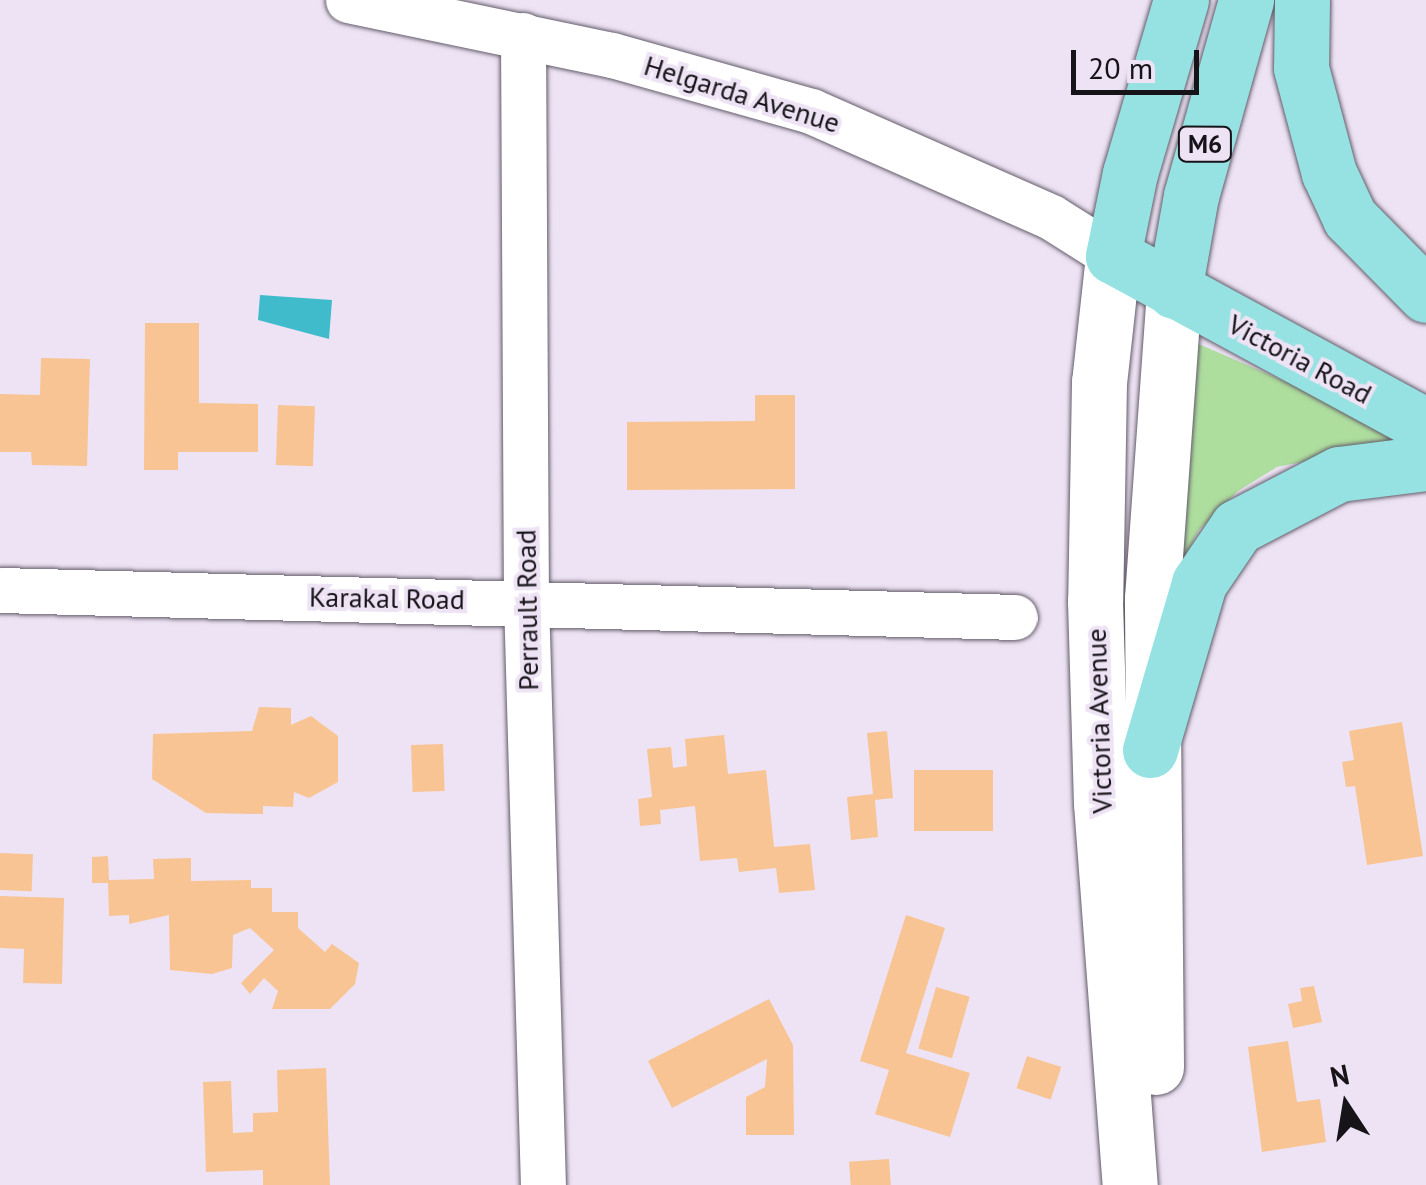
<!DOCTYPE html>
<style>
body{margin:0}
#map{position:relative;width:1426px;height:1185px;overflow:hidden;background:#ede3f4;font-family:"PT Sans",sans-serif}
div>[style]{position:absolute}
[style*='--x']{left:calc(var(--x)*1px);top:calc(var(--y)*1px);width:calc(var(--w)*1px);rotate:calc(var(--a)*1deg)}
.green>*{inset:0;background:#aede9e}
.water>*{inset:0;background:#40bbcc}
.building>*{inset:0;background:#f8c493;transform-origin:0 0}
.roads{filter:drop-shadow(0 0 2px #645c6a) drop-shadow(0 0 2px #645c6a)}
.street>*{height:45px;margin:-22.5px;padding:0 22.5px;transform-origin:22.5px;border-radius:22.5px;background:#fff}
.secondary>*{height:55px;margin:-27.5px;padding:0 27.5px;transform-origin:27.5px;border-radius:27.5px;background:#fff}
.primary>*{height:55px;margin:-27.5px;padding:0 27.5px;transform-origin:27.5px;border-radius:27.5px;background:#96e2e2}
span{translate:-50% -50%;white-space:nowrap;text-align:center;line-height:1.15;-webkit-text-stroke:8px #ede3f4;paint-order:stroke}
.shield-label span{padding:2px 8px;background:#ede3f4;border:2px solid;border-radius:8px;-webkit-text-stroke-width:0}
.shield-label{font-size:25px;color:#171419;font-weight:700}
.street-label{font-size:28px;color:#171419}
.north{position:absolute;left:1296px;top:1055px;width:100px;height:100px;-webkit-text-stroke:8px #ede3f4;paint-order:stroke;rotate:348deg;font-size:28px;font-weight:700;line-height:40px;text-align:center;color:#171419}
.north::after{content:'';display:block;margin:auto;width:35px;height:45px;background:#171419;clip-path:polygon(50% 0,100% 100%,50% 72%,0 100%)}
.scale{position:absolute;left:1071px;top:50px;width:128px;height:45px;box-sizing:border-box;border:5px solid #171419;border-top:0;padding-left:12px;font-size:30px;line-height:35px;white-space:nowrap;color:#171419;-webkit-text-stroke:8px #ede3f4;paint-order:stroke}
</style>
<div id="map">
<div class="green">
<div style="clip-path:polygon(1194px 342px,1330px 401px,1406px 441px,1277px 467px,1238px 491px,1199px 530px,1178px 570px)"></div>
</div>
<div class="water">
<div style="clip-path:polygon(260px 295px,332px 300px,329px 339px,258px 320px)"></div>
</div>
<div class="building">
<div style="clip-path:polygon(145px 323px,199px 323px,199px 403px,258px 404px,258px 452px,178px 452px,178px 470px,144px 470px)"></div>
<div style="clip-path:polygon(41px 358px,90px 359px,87px 466px,32px 465px,31px 452px,0 452px,0 394px,40px 395px)"></div>
<div style="clip-path:polygon(755px 395px,795px 395px,795px 489px,627px 490px,627px 422px,755px 421px)"></div>
<div style="left:278px;top:405px;width:37px;height:60px;rotate:2deg"></div>
<div style="clip-path:polygon(259px 707px,291px 708px,291px 725px,311px 716px,338px 736px,338px 782px,309px 798px,294px 792px,293px 807px,263px 806px,263px 814px,206px 813px,152px 779px,153px 734px,252px 731px)"></div>
<div style="clip-path:polygon(1402px 722px,1423px 856px,1367px 865px,1355px 786px,1346px 787px,1342px 762px,1354px 760px,1349px 731px)"></div>
<div style="clip-path:polygon(887px 731px,893px 798px,875px 800px,878px 837px,851px 840px,847px 797px,873px 794px,867px 733px)"></div>
<div style="clip-path:polygon(724px 735px,728px 774px,766px 770px,774px 847px,810px 844px,815px 890px,779px 893px,776px 868px,739px 872px,737px 858px,700px 861px,695px 806px,660px 810px,661px 824px,640px 826px,638px 799px,652px 797px,647px 749px,671px 747px,673px 768px,687px 766px,685px 739px)"></div>
<div style="left:443px;top:744px;width:47px;height:32px;rotate:88deg"></div>
<div style="left:993px;top:770px;width:61px;height:79px;rotate:90deg"></div>
<div style="left:0;top:853px;width:33px;height:37px;rotate:2deg"></div>
<div style="clip-path:polygon(108px 856px,109px 880px,154px 879px,153px 859px,191px 858px,191px 881px,251px 880px,251px 888px,272px 888px,272px 912px,298px 912px,298px 928px,325px 952px,332px 944px,359px 963px,355px 984px,330px 1009px,272px 1009px,278px 991px,264px 978px,250px 994px,241px 983px,274px 950px,250px 928px,233px 935px,232px 968px,212px 974px,170px 970px,169px 915px,129px 924px,129px 915px,109px 916px,108px 883px,92px 883px,92px 857px)"></div>
<div style="clip-path:polygon(0 896px,64px 898px,62px 984px,23px 983px,24px 949px,0 948px)"></div>
<div style="clip-path:polygon(906px 915px,945px 928px,906px 1053px,970px 1073px,950px 1137px,875px 1114px,889px 1070px,860px 1061px)"></div>
<div style="clip-path:polygon(1314px 986px,1322px 1022px,1293px 1028px,1288px 1004px,1302px 1001px,1300px 988px)"></div>
<div style="left:936px;top:987px;width:35px;height:64px;rotate:16deg"></div>
<div style="clip-path:polygon(769px 999px,793px 1045px,794px 1135px,746px 1135px,746px 1097px,765px 1087px,767px 1059px,672px 1108px,648px 1061px)"></div>
<div style="clip-path:polygon(1288px 1041px,1297px 1102px,1320px 1099px,1326px 1142px,1262px 1152px,1248px 1047px)"></div>
<div style="left:1027px;top:1056px;width:36px;height:34px;rotate:18deg"></div>
<div style="clip-path:polygon(326px 1068px,330px 1185px,263px 1185px,263px 1170px,206px 1172px,203px 1082px,231px 1081px,233px 1133px,253px 1132px,253px 1113px,278px 1112px,277px 1070px)"></div>
<div style="left:889px;top:1159px;width:26px;height:40px;rotate:86deg"></div>
</div>
<div class="roads">
<div class="street">
<div style="--x:348;--y:0;--w:270;--a:11.8"></div>
<div style="--x:612;--y:55;--w:207;--a:15.7"></div>
<div style="--x:811;--y:111;--w:262;--a:23.8"></div>
<div style="--x:1051;--y:217;--w:73;--a:32.2"></div>
<div style="--x:523;--y:35;--w:565;--a:89.7"></div>
<div style="--x:526;--y:600;--w:585;--a:88.34"></div>
<div style="--x:0;--y:590;--w:1015;--a:1.52"></div>
</div>
<div class="secondary">
<div style="--x:1113;--y:256;--w:127;--a:96.3"></div>
<div style="--x:1099;--y:382;--w:219;--a:91"></div>
<div style="--x:1095;--y:601;--w:202;--a:88.3"></div>
<div style="--x:1101;--y:803;--w:383;--a:85.7"></div>
<div style="--x:1156;--y:1067;--w:469;--a:-90.5"></div>
<div style="--x:1152;--y:598;--w:308;--a:-85.9"></div>
</div>
<div class="primary">
<div style="--x:1181;--y:0;--w:180;--a:106.4"></div>
<div style="--x:1130;--y:173;--w:85;--a:101.6"></div>
<div style="--x:1113;--y:256;--w:356;--a:28.5"></div>
<div style="--x:1302;--y:0;--w:68;--a:90.8"></div>
<div style="--x:1301;--y:68;--w:109;--a:75.1"></div>
<div style="--x:1329;--y:173;--w:50;--a:65"></div>
<div style="--x:1350;--y:218;--w:108;--a:45.4"></div>
<div style="--x:1174;--y:291;--w:97;--a:-79.9"></div>
<div style="--x:1191;--y:196;--w:204;--a:-74.3"></div>
<div style="--x:1150;--y:750;--w:174;--a:-73.6"></div>
<div style="--x:1199;--y:583;--w:68;--a:-55.8"></div>
<div style="--x:1237;--y:527;--w:115;--a:-27.5"></div>
<div style="--x:1339;--y:474;--w:88;--a:-7.2"></div>
</div>
</div>
<div class="shield-label">
<span style="left:1205px;top:144px">M6</span>
</div>
<div class="street-label">
<span style="left:742px;top:94px;rotate:17deg">Helgarda Avenue</span>
<span style="left:1300px;top:359px;rotate:28deg">Victoria Road</span>
<span style="left:387px;top:598px;rotate:1deg">Karakal Road</span>
<span style="left:527px;top:610px;rotate:-91deg">Perrault Road</span>
<span style="left:1099px;top:721px;rotate:-92deg">Victoria Avenue</span>
</div>
<div class="north">N</div>
<div class="scale">20 m</div>
</div>
